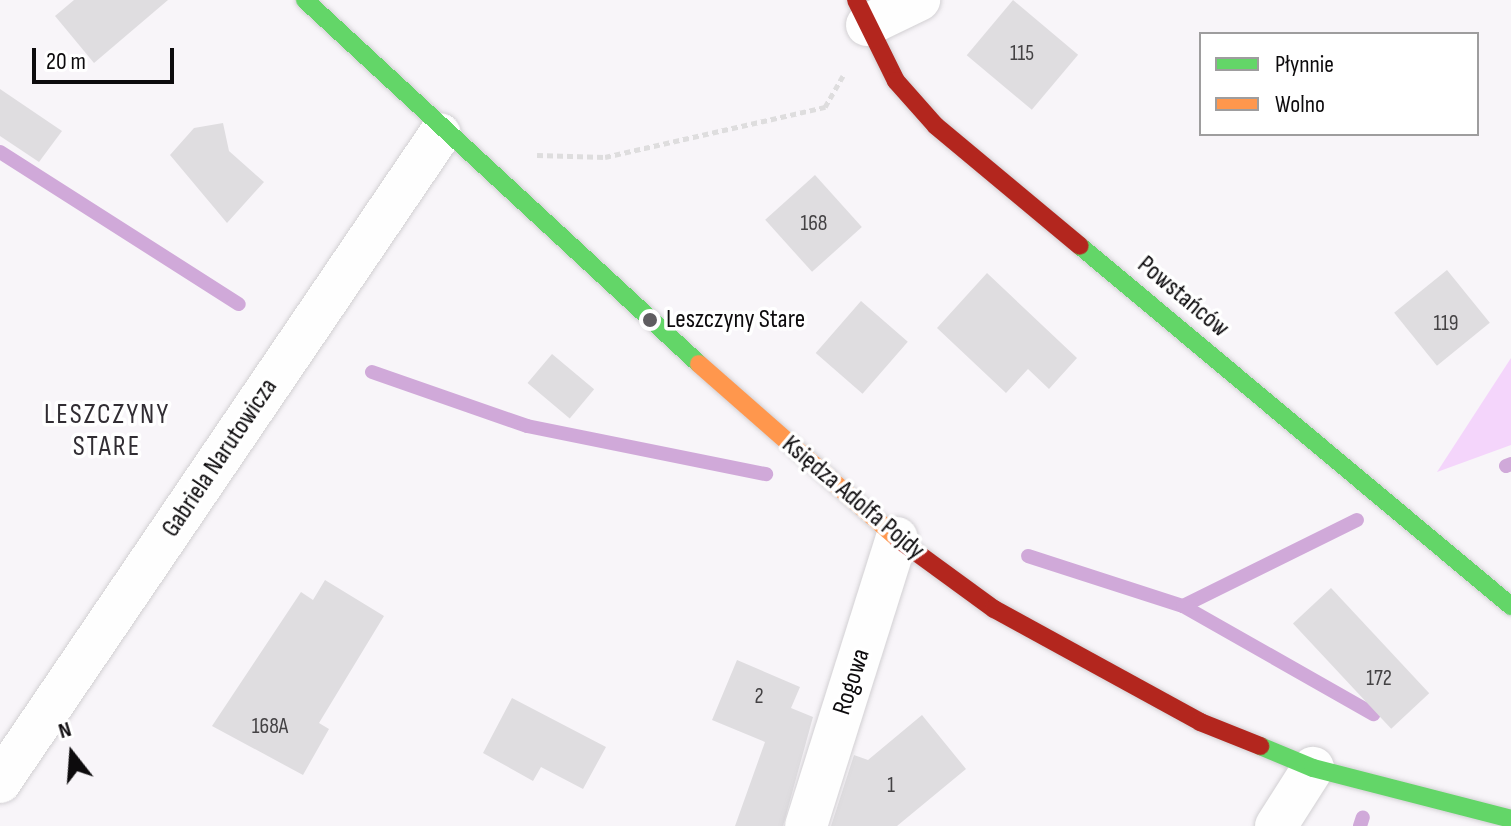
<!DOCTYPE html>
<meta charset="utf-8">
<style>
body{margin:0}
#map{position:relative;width:1511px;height:826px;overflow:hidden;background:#f8f5f9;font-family:"Sofia Sans Condensed",sans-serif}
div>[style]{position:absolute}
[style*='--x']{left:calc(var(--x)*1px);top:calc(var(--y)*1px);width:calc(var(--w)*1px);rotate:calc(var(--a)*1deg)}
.green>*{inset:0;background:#f4d5fb}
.stream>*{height:14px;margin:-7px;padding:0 7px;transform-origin:7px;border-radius:7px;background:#d0a9d9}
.building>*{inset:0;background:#dfdde0;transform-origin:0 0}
.path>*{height:5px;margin-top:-2.5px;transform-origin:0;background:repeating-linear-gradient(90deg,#deddde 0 6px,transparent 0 10px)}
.roads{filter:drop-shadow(0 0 2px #d2d0d3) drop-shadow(0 0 2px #d2d0d3)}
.street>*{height:42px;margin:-21px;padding:0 21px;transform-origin:21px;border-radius:21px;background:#fefefe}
.fast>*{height:18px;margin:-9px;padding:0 9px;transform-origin:9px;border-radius:9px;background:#63d668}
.slow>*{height:18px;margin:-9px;padding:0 9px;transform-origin:9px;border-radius:9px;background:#ff974d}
.jam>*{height:18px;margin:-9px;padding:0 9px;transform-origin:9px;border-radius:9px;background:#b3261e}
.dots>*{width:22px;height:22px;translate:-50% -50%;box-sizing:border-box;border:4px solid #fff;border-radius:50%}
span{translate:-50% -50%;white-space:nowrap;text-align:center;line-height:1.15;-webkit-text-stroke:7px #fff;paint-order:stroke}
.number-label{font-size:22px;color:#444244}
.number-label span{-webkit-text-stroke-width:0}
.street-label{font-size:26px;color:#0d0b0d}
.poi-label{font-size:26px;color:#0d0b0d}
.left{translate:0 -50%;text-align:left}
.neighbourhood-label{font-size:28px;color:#312d33;letter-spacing:2px}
.legend{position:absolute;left:1199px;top:32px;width:280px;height:104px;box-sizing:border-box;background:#fff;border:2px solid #9e9d9e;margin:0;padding:10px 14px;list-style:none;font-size:24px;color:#0d0b0d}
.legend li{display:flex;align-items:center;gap:16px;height:40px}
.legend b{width:40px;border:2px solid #9e9d9e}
.north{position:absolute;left:32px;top:714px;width:80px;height:80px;-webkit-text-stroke:6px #fff;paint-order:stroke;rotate:343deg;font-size:22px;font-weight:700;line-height:32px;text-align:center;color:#0d0b0d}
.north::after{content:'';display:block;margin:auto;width:28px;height:36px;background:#0d0b0d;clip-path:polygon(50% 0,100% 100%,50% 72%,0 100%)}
.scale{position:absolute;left:32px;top:48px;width:142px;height:36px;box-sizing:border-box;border:4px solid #0d0b0d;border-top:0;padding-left:10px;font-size:24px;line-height:28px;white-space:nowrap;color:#0d0b0d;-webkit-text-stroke:6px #fff;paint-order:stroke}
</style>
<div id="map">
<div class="green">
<div style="clip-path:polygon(1511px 358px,1511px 445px,1437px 472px)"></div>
</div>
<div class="stream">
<div style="--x:0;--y:152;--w:283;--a:32.5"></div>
<div style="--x:372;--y:372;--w:164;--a:19.2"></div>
<div style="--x:527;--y:426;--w:244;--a:11.4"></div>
<div style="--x:1506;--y:466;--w:5;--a:-22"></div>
<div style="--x:1028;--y:556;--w:163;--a:17.9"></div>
<div style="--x:1183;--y:606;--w:194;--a:-26.3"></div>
<div style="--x:1183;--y:606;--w:219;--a:29.6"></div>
<div style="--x:1360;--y:826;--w:9;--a:-72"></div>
</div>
<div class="building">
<div style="clip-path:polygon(74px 0,168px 0,94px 63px,55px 16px)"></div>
<div style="left:1013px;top:0;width:85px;height:72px;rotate:40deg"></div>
<div style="clip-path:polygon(0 89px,62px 131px,39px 162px,0 136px)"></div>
<div style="clip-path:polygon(223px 123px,229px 151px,264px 182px,227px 223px,170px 155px,194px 128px)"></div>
<div style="left:815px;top:175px;width:70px;height:67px;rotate:48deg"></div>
<div style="left:1447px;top:270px;width:68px;height:68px;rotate:51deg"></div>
<div style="clip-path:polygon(987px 273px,1077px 358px,1049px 389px,1028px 369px,1006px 393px,937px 328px)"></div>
<div style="left:861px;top:301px;width:62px;height:69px;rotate:41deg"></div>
<div style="left:552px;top:354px;width:55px;height:38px;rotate:40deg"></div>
<div style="clip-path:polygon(325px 580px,384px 616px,319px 723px,329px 729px,303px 775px,212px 726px,301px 592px,313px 600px)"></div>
<div style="left:1331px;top:588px;width:144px;height:52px;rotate:47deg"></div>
<div style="clip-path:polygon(737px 660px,800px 687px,791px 708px,813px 717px,783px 826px,735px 826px,765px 742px,712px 720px)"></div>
<div style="clip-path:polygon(512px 698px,606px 747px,583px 789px,541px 767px,533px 781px,483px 753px)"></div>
<div style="clip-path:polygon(922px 715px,966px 769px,897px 826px,831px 826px,854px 755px,868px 760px)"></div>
</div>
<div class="path">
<div style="--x:537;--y:155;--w:68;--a:1.7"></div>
<div style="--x:605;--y:157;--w:226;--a:-12.8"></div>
<div style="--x:825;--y:107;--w:36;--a:-60"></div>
</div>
<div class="roads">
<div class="street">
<div style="--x:867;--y:25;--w:58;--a:-25.7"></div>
<div style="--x:0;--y:782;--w:783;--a:-55.82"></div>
<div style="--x:806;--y:826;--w:302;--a:-72.5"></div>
<div style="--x:1276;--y:826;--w:69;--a:-57.5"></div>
</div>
<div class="fast">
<div style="--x:305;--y:0;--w:536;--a:42.73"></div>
<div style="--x:1080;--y:246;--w:562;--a:39.87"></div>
<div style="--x:1260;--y:746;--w:57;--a:22.5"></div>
<div style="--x:1313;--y:768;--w:204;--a:14.4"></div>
</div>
<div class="slow">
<div style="--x:699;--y:364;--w:265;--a:41.3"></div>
</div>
<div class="jam">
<div style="--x:856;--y:0;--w:90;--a:63.7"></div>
<div style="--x:896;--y:81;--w:60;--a:48.4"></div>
<div style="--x:936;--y:126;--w:187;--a:39.8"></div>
<div style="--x:898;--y:539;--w:119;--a:36.1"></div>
<div style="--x:994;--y:609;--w:235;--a:28.7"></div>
<div style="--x:1200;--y:722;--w:65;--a:21.8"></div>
</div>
</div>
<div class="dots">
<div style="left:650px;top:320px;background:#5f5d60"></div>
</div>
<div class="number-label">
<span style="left:1022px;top:54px">115</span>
<span style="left:814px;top:224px">168</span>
<span style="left:1446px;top:324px">119</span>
<span style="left:1379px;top:679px">172</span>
<span style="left:759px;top:697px">2</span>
<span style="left:270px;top:727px">168A</span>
<span style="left:891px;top:786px">1</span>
</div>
<div class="street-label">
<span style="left:1183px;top:297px;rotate:40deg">Powstańców</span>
<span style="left:220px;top:458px;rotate:-56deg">Gabriela Narutowicza</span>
<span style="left:853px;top:498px;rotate:40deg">Księdza Adolfa Pojdy</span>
<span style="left:852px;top:682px;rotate:-72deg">Rogowa</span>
</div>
<div class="poi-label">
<span class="left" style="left:666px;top:320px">Leszczyny Stare</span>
</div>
<div class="neighbourhood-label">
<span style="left:107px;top:431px">LESZCZYNY<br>STARE</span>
</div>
<ul class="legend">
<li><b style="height:10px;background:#63d668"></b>Płynnie</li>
<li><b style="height:10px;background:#ff974d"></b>Wolno</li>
</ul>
<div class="north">N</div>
<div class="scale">20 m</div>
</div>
